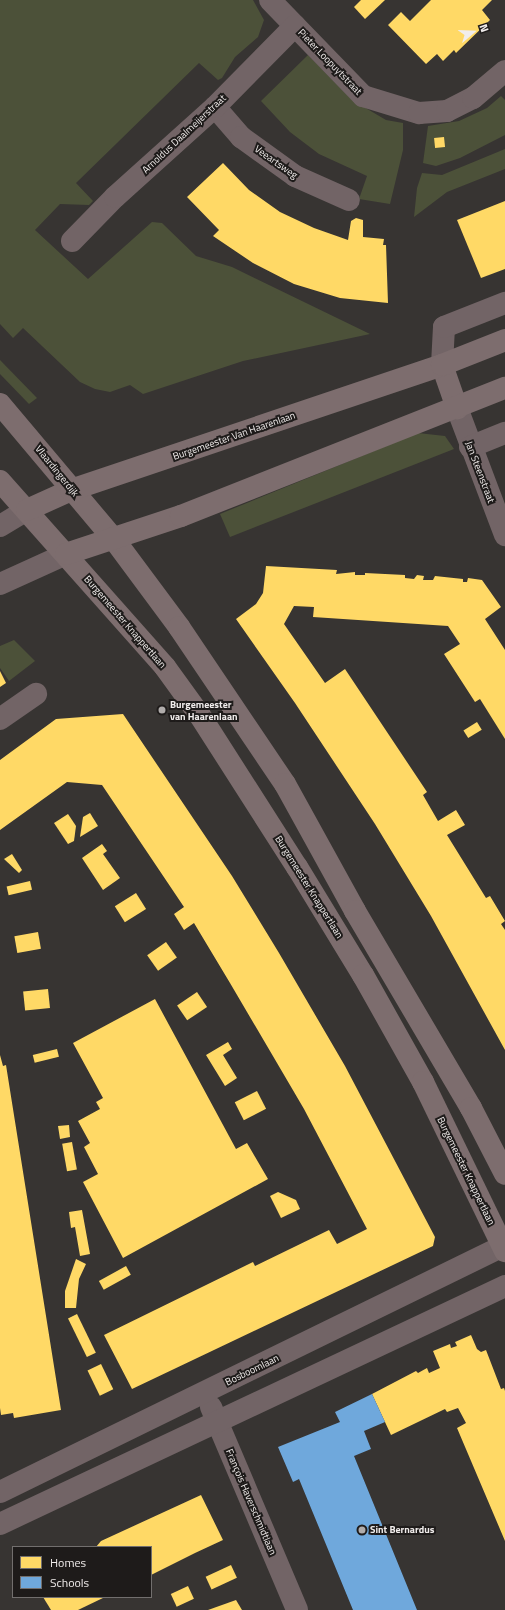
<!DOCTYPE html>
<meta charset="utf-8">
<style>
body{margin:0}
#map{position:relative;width:505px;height:1610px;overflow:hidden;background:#373432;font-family:"Titillium Web",sans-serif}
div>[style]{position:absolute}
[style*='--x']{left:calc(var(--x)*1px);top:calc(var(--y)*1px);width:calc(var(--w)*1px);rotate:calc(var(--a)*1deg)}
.green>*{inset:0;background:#4c5139}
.homes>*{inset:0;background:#ffd966;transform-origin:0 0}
.schools>*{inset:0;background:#6fa8dc}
.minor>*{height:22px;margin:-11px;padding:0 11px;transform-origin:11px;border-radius:11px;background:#726466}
.major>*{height:22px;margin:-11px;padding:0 11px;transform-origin:11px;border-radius:11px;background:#7d6d6e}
.dots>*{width:11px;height:11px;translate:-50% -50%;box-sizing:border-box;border:2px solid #1e1b1a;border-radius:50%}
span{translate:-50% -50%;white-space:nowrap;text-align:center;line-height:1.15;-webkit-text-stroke:4px #1e1b1a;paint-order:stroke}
.street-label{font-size:10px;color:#f1edec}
.poi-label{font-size:10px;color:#f1edec;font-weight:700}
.left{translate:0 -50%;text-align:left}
.legend{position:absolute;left:12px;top:1546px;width:140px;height:52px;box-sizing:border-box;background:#1e1b1a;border:1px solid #726f6e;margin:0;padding:5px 7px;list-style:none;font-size:12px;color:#f1edec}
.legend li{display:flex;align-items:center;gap:8px;height:20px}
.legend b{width:20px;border:1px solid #726f6e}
.north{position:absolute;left:453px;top:12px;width:40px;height:40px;-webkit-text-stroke:3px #1e1b1a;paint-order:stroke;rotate:71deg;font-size:11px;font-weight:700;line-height:16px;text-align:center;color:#f1edec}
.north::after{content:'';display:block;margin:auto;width:14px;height:18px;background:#f1edec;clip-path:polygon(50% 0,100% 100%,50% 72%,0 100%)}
</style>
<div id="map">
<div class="green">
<div style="clip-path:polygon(0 0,253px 0,264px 20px,258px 37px,235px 57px,222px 78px,218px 80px,199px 63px,76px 183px,93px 201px,89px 205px,60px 204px,35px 230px,88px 279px,152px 222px,162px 223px,196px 256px,232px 267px,370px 334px,243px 361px,143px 394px,130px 385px,110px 392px,95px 389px,80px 382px,23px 328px,13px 338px,0 324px)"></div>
<div style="clip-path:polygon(308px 55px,352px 100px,386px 120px,403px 123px,403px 150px,390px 204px,359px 199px,367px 176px,319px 154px,290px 132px,261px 101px)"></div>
<div style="clip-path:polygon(501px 96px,505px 100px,505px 135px,460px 158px,436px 166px,423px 163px,428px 126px,459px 121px,487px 108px)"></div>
<div style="clip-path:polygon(505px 149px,505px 169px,447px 192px,414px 217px,417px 188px,422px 173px,442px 175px)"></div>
<div style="clip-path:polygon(0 360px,37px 398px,29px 404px,0 374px)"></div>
<div style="clip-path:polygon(418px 433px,445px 436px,454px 449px,230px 537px,220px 514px)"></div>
<div style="clip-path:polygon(14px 640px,35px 661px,9px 681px,0 668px,0 646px)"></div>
</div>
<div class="homes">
<div style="clip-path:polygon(361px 0,385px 0,365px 19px,354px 7px)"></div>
<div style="clip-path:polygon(431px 0,492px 0,482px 10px,490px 20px,456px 53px,454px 50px,443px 61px,437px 54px,426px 64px,388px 25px,401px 12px,410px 21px)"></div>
<div style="left:444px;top:137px;width:10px;height:10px;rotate:84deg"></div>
<div style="clip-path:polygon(223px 163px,249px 190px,280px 212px,314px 228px,348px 240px,351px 221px,356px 218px,363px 220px,363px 237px,384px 239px,383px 245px,386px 245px,388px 303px,340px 298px,294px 284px,253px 263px,213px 236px,219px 230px,187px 197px)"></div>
<div style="clip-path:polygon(505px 201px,505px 269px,481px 278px,457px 220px)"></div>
<div style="clip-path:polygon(266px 566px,337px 570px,336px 574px,355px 572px,355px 575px,365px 575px,365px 573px,405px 575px,405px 578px,414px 579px,417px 575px,424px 576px,423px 580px,433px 580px,435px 576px,463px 579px,463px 582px,467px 582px,468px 578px,482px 580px,501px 607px,485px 619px,505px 650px,505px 739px,480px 699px,475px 702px,444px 654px,460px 644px,448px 626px,313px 617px,314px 607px,294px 606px,284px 624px,325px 683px,345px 669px,427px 792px,423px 795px,438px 821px,456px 810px,465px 825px,447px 835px,486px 898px,490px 896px,505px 921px,501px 924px,505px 930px,505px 1050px,431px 916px,375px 824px,295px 703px,236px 619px,256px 604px,263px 593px)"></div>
<div style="clip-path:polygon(0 671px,6px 683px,0 687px)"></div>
<div style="clip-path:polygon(123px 714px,232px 876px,279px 953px,345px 1066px,435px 1237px,433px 1246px,132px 1389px,104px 1335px,253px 1262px,255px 1266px,329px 1230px,337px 1244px,367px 1229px,304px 1109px,230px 983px,194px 923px,184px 930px,174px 914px,184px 907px,102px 785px,67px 782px,0 830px,0 760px,56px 719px)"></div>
<div style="left:477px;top:722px;width:9px;height:16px;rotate:58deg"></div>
<div style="clip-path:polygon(90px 813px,98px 826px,80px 837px,83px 817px)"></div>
<div style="clip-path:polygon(68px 814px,76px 826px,74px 841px,68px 844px,54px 823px)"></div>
<div style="clip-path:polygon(102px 844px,107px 851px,103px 854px,120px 878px,103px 890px,82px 858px)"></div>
<div style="clip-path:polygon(12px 854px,22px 870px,19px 873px,4px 859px)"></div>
<div style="left:30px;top:881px;width:9px;height:24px;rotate:77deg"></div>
<div style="left:136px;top:893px;width:19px;height:25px;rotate:58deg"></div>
<div style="left:38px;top:932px;width:17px;height:24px;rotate:80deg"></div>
<div style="left:166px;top:942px;width:19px;height:23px;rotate:55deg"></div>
<div style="left:48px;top:989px;width:19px;height:25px;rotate:84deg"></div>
<div style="left:197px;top:992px;width:18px;height:24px;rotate:56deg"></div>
<div style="clip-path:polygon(155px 999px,236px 1149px,247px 1143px,268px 1179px,123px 1258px,83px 1182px,98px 1174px,84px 1147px,90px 1143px,78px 1121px,100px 1109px,96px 1102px,103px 1098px,73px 1043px)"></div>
<div style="clip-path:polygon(228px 1042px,232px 1049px,223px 1055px,237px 1078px,225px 1086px,206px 1055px)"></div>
<div style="left:57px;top:1049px;width:8px;height:25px;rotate:76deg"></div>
<div style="clip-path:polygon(0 1055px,3px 1066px,6px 1065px,61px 1410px,14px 1418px,13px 1413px,1px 1415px,0 1408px)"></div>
<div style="left:257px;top:1091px;width:20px;height:25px;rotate:63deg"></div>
<div style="clip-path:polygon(69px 1125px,70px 1137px,60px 1139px,58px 1126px)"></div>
<div style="left:72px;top:1142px;width:28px;height:10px;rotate:80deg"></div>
<div style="clip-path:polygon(278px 1192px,296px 1200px,300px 1209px,281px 1218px,270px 1196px)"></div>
<div style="clip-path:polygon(82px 1210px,90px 1254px,80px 1256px,75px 1227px,71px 1228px,69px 1212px)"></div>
<div style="clip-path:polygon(76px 1259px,86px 1264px,79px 1279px,76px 1308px,65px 1308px,65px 1291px)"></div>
<div style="left:126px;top:1266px;width:10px;height:31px;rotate:61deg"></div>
<div style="left:77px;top:1314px;width:43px;height:10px;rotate:64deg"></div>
<div style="clip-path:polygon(471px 1335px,477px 1349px,481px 1352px,486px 1350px,501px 1389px,504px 1388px,505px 1391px,505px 1541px,457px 1428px,466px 1423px,458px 1408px,447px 1412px,445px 1409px,391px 1435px,372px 1394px,416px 1371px,418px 1373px,427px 1368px,429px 1373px,440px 1368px,433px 1351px,450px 1344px,451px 1348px,457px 1346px,455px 1342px)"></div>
<div style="left:101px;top:1364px;width:28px;height:15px;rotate:64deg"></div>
<div style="clip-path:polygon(201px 1495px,223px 1540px,195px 1553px,151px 1575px,151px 1547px,96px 1547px,101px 1541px)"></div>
<div style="left:231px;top:1565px;width:14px;height:28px;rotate:65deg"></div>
<div style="left:188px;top:1586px;width:14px;height:19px;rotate:65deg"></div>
<div style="clip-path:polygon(43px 1597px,105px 1597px,78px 1610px,51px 1610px)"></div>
<div style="clip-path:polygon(236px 1600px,242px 1610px,208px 1610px)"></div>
</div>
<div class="schools">
<div style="clip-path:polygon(372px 1394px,385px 1422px,364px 1431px,371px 1449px,354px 1456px,417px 1610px,353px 1610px,299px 1479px,293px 1482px,278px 1447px,340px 1422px,335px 1412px)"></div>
</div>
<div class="minor">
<div style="--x:270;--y:0;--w:134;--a:45.9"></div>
<div style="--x:363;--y:96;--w:59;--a:16.9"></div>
<div style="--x:419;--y:113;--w:28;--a:-4"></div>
<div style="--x:447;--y:111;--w:29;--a:-27"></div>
<div style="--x:473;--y:98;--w:42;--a:-40.2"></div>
<div style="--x:215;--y:107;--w:40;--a:49"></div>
<div style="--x:241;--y:137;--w:67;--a:35.8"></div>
<div style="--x:295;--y:176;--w:59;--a:24"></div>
<div style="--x:72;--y:241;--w:62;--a:-45.7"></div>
<div style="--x:115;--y:197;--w:135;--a:-42"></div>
<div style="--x:215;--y:107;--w:114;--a:-45.4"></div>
<div style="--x:442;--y:365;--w:38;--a:-87"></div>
<div style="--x:444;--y:327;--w:66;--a:-21.5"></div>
<div style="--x:457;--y:408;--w:136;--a:69.3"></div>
<div style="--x:470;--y:447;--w:38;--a:-22"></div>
<div style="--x:0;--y:526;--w:31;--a:-31"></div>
<div style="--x:0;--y:584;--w:72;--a:-24.4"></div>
<div style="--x:0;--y:719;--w:44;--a:-34.8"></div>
<div style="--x:211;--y:1407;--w:220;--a:67"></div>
<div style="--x:0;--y:1492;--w:562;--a:-26.06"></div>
<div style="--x:0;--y:1524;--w:558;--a:-25.23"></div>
</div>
<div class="major">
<div style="--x:442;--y:365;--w:46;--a:70.8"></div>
<div style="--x:0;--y:404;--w:175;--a:49.9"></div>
<div style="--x:113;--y:538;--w:111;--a:53.4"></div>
<div style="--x:179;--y:627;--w:189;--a:56"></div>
<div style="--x:285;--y:784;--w:145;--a:61.1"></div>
<div style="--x:355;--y:911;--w:229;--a:59.5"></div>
<div style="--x:471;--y:1108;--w:74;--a:62.7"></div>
<div style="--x:0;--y:481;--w:249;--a:48.4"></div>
<div style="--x:165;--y:667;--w:58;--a:54.1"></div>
<div style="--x:199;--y:714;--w:182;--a:57.4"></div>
<div style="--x:297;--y:867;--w:127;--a:58.6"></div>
<div style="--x:363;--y:975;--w:123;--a:60.7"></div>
<div style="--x:423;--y:1082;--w:188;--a:64.1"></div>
<div style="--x:27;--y:510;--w:48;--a:-24.4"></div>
<div style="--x:71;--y:490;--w:391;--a:-18.6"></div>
<div style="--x:442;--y:365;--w:68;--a:-21.6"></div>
<div style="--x:66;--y:554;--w:121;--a:-18.3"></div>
<div style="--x:181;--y:516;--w:348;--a:-21.6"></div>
</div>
<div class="dots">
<div style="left:162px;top:710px;background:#b0acab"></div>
<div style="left:362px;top:1530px;background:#b0acab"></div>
</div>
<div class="street-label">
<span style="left:330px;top:62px;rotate:46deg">Pieter Loopuytstraat</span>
<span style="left:184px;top:134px;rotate:-43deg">Arnoldus Daalmeijerstraat</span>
<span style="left:276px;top:162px;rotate:35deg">Veeartsweg</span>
<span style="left:234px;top:436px;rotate:-19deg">Burgemeester Van Haarenlaan</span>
<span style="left:57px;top:471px;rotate:51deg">Vlaardingerdijk</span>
<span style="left:480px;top:472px;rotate:69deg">Jan Steenstraat</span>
<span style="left:125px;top:622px;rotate:49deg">Burgemeester Knappertlaan</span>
<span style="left:309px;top:887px;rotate:58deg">Burgemeester Knappertlaan</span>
<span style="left:466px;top:1171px;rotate:64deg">Burgemeester Knappertlaan</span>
<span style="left:252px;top:1370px;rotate:-26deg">Bosboomlaan</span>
<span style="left:251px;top:1502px;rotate:67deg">François Haverschmidtlaan</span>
</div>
<div class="poi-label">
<span class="left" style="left:170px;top:710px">Burgemeester<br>van Haarenlaan</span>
<span class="left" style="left:370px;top:1530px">Sint Bernardus</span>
</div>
<ul class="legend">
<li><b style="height:11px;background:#ffd966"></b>Homes</li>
<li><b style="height:11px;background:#6fa8dc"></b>Schools</li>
</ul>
<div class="north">N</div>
</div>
